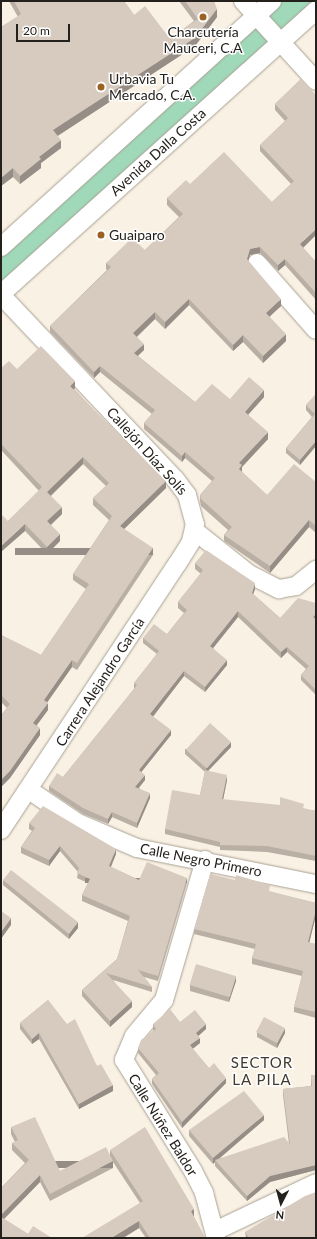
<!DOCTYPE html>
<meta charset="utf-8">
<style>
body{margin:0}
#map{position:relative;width:317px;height:1239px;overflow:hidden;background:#f9f1e3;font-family:Lato,sans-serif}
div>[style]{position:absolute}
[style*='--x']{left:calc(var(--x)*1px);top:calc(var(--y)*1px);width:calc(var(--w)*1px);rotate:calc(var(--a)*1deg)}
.green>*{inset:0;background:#a0d9b9}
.roads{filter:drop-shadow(0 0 1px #a8a194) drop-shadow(0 0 1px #a8a194)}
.minor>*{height:18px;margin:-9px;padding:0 9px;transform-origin:9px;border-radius:9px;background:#fff}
.wall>*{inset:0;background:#b9afa4}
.shaded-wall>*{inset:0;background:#968e86;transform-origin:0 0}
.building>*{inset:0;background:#d7cbbf;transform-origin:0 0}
.dots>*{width:11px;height:11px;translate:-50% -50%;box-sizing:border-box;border:2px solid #fff;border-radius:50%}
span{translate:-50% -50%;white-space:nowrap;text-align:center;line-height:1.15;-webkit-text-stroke:3px #fff;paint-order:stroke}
.poi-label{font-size:14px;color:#24211c}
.left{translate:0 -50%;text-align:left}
.street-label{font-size:14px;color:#24211c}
.neighbourhood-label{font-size:15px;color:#423b30;letter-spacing:1px}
.frame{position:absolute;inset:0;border:2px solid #24211c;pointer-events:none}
.north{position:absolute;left:261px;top:1183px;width:40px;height:40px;-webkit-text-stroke:3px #fff;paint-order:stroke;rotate:186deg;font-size:11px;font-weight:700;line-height:16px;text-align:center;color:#24211c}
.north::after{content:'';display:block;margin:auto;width:14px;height:18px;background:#24211c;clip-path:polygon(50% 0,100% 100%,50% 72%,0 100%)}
.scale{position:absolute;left:16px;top:24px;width:54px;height:18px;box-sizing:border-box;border:2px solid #24211c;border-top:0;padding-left:5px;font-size:12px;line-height:14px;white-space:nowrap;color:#24211c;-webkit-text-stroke:3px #fff;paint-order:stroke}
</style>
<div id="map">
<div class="green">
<div style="clip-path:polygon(272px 1px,316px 1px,316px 10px,1px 294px,1px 247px)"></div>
</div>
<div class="roads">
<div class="minor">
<div style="--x:243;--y:1;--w:108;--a:47.6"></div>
<div style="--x:1;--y:247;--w:366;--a:-42.2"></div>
<div style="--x:257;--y:263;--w:89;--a:48.6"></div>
<div style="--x:1;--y:294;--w:424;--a:-42"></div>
<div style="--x:1;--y:295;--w:253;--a:46.6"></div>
<div style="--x:175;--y:479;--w:20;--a:53"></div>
<div style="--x:187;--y:495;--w:30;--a:75"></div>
<div style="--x:195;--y:524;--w:18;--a:103"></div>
<div style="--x:191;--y:542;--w:26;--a:122"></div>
<div style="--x:177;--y:564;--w:319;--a:123.5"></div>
<div style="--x:195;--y:531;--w:69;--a:38.5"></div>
<div style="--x:249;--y:574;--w:34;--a:27"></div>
<div style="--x:279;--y:589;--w:17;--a:-10"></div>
<div style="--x:296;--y:586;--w:26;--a:-39"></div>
<div style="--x:29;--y:790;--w:59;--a:34"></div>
<div style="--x:78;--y:823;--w:64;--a:23"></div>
<div style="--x:137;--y:848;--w:183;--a:11.4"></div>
<div style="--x:205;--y:860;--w:146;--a:106.3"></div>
<div style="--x:164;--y:1000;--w:47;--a:129.8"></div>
<div style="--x:134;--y:1036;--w:26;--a:113"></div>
<div style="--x:124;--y:1060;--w:131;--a:58.1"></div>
<div style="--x:193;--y:1171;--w:25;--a:63"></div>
<div style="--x:204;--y:1193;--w:47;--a:75.1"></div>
<div style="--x:215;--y:1231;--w:112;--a:-25.4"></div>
</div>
</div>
<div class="wall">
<div style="clip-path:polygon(9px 1px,124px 1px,134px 15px,170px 39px,194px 21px,179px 1px,214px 1px,217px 17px,195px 46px,57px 136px,61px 148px,41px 163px,41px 168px,20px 184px,13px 177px,1px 186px,1px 27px,18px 17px)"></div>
<div style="clip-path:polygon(301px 79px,303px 248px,316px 262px,316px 300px,285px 265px,278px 271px,260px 253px,250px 255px,248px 261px,281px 306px,269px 317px,286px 341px,263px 363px,243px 342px,233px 351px,189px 305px,165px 329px,155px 319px,137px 337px,144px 350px,138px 356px,195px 402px,264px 397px,248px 415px,268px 439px,242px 467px,242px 472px,267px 495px,316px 482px,316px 533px,309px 527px,270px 573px,224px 541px,224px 535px,228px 530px,201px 506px,200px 501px,200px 495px,212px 481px,185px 458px,182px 462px,144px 429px,144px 423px,152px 414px,100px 372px,94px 378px,50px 332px,50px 326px,107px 270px,106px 269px,106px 263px,145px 250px,179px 217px,167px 205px,167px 198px,190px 184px,272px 202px,291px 184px,260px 151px,260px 145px,285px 121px,275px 110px,275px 104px)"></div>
<div style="clip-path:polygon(1px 368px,17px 369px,75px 388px,74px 389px,166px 488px,124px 529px,153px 555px,77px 670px,72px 667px,47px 702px,48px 710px,37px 725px,40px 735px,10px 778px,1px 787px,1px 715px,7px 708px,1px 702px,1px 635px,41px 655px,86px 589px,73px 580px,73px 574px,109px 520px,93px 505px,93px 498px,106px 486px,83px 464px,51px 496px,62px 514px,51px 525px,60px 541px,47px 554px,25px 531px,8px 521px,39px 491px,2px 451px,1px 452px)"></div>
<div style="clip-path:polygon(316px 394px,316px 446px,300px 465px,286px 453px,286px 448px,312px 417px,306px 410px,306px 405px)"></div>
<div style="clip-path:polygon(195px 563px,255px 589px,253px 594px,280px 618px,316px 603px,316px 695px,301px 680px,301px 675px,306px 669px,287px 652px,281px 658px,238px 617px,213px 648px,227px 665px,205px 692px,184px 676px,153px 717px,171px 735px,141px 772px,145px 780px,139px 788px,150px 798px,137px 828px,112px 817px,108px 824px,83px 814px,49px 791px,49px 786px,63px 777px,134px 689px,134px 683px,157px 654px,143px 643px,143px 638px,167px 634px,184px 613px,178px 608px,178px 602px,201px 574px,195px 569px)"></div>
<div style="clip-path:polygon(231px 747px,208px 771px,227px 780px,223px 800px,304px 809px,316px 811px,316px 861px,267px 852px,220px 850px,220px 847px,165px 834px,165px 829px,200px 795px,205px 772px,185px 754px,185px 749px)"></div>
<div style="clip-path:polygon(29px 823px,116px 854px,111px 867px,139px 880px,187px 883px,158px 981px,144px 977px,152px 987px,152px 992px,113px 980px,132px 1007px,110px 1027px,82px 996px,82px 990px,117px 959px,128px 921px,82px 901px,82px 895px,88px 883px,77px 878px,78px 872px,60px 851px,49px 866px,21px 853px,21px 847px,32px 831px,29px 829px)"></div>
<div style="clip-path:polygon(3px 880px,78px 928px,69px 939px,3px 885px)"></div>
<div style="clip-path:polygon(270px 891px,270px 892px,316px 903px,316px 915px,309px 943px,316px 944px,316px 1018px,294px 1012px,294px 1007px,302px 976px,252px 964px,252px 958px,255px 949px,194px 934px,194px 929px)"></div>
<div style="clip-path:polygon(236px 981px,229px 1002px,190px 991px,190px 985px)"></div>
<div style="clip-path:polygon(48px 1000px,97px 1066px,113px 1091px,79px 1109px,39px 1039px,32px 1044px,20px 1029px,20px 1023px)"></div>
<div style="clip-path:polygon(180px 1022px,206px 1029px,198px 1036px,200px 1043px,192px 1049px,209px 1068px,226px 1083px,182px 1128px,152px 1084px,152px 1079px,156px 1075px,138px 1053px,138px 1048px,153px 1031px,153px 1024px)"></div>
<div style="clip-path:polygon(257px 1032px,285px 1033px,277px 1048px,257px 1037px)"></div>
<div style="clip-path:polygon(311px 1075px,316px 1075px,316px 1170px,270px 1182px,247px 1201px,215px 1166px,215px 1162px,213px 1164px,189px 1136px,189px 1130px,264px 1120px,219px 1159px,289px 1144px,283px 1095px,283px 1089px,311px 1086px)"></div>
<div style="clip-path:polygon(11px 1127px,60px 1171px,110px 1155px,110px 1150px,194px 1216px,194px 1217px,205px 1238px,146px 1238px,139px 1228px,123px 1238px,140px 1203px,113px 1162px,113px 1168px,50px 1201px,40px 1182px,4px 1219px,28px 1234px,52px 1238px,1px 1238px,1px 1188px,25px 1163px,12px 1150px,12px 1143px,15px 1142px,11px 1134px)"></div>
<div style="clip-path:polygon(245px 1232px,316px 1238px,246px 1238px)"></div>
</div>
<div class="shaded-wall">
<div style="clip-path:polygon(217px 9px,217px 17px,195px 46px,53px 139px,53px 130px)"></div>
<div style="clip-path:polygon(61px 140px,61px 148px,41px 163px,41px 168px,20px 184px,20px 176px,39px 157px)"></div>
<div style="clip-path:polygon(13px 168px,13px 177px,1px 186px,1px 178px)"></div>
<div style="clip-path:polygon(316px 229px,316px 235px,300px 251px,300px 244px)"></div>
<div style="clip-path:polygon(260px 247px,260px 253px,250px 255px,247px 265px,247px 259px,250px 249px)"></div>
<div style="clip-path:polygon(285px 259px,285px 265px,278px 271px,278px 265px)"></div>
<div style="clip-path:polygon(189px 299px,189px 305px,165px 329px,165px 322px)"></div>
<div style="clip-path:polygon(281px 299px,281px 306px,266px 320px,266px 313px)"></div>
<div style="clip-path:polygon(155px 312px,155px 319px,133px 340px,133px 333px)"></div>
<div style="clip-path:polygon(286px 334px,286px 341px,263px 363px,263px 356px)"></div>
<div style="clip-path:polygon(243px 335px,243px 342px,233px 351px,233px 345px)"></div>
<div style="clip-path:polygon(144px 344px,144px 350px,134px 359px,134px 353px)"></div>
<div style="clip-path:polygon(100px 366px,100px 372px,94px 378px,94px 372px)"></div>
<div style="clip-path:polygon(75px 381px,75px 388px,70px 393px,70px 386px)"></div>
<div style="clip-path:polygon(264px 390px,264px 397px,245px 418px,245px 412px)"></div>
<div style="clip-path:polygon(268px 432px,268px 439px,242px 467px,242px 472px,239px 475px,239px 463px)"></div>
<div style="clip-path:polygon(316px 441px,316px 446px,300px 465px,300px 460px)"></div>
<div style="clip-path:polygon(185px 452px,185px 458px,182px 462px,182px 456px)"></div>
<div style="clip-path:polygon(83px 457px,83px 464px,47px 499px,47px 492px)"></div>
<div style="clip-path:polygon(166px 481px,166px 488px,120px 533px,120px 526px)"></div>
<div style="clip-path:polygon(62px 507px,62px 514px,47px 528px,47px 521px)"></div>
<div style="clip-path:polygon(309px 520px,309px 527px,270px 573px,270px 566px)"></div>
<div style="clip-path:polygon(25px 524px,25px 531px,1px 552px,1px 546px)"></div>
<div style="clip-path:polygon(60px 534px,60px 541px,47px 554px,47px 547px)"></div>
<div style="left:153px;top:548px;width:7px;height:138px;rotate:90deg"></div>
<div style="clip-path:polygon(255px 583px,255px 589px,252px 598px,252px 593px)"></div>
<div style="clip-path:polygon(238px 611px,238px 617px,210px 652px,210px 646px)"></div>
<div style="clip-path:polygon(316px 614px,316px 619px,313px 617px)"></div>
<div style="clip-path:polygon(287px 647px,287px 652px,281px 658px,281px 652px)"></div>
<div style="clip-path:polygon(72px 660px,72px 667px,44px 707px,44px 700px)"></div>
<div style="clip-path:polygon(227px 660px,227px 665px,205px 692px,205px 687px)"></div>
<div style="clip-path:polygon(184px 671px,184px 676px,150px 720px,150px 714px)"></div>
<div style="clip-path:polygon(48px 703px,48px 710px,33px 730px,33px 723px)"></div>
<div style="clip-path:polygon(40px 728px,40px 735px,10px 778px,1px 787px,1px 780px)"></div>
<div style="clip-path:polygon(171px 730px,171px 735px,139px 775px,139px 770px)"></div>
<div style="clip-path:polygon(231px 742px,231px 747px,206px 773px,206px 768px)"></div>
<div style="clip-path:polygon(145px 775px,145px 780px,135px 792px,135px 787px)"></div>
<div style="clip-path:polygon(227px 775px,227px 780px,222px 805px,222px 799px)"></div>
<div style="clip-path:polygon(150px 793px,150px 798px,137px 828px,137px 823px)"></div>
<div style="clip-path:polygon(112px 812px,112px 817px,108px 824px,108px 819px)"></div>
<div style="clip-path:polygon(60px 846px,60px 851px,49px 866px,49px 860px)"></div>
<div style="clip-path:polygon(116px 849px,116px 854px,109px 871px,109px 866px)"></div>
<div style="left:187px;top:878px;width:5px;height:102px;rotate:90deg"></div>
<div style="clip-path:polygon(316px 910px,316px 915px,308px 948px,308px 942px)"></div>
<div style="clip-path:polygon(11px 918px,11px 925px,1px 939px,1px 932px)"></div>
<div style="clip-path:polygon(78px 922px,78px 928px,69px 939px,69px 934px)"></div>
<div style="clip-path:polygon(236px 976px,236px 981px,229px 1002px,229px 997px)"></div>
<div style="clip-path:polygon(132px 1001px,132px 1007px,110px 1027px,110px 1021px)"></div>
<div style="clip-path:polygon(206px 1024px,206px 1029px,196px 1038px,196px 1033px)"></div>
<div style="clip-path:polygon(285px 1028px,285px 1033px,277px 1048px,277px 1042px)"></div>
<div style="clip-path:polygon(39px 1033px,39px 1039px,32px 1044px,32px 1039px)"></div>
<div style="clip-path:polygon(200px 1038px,200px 1043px,190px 1051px,190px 1045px)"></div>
<div style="clip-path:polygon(226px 1078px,226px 1083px,182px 1128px,182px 1122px)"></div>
<div style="clip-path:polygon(113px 1085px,113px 1091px,79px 1109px,79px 1104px)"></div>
<div style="clip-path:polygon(264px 1115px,264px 1120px,216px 1161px,215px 1160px,215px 1162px,213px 1164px,213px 1158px)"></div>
<div style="left:113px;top:1161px;width:7px;height:71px;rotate:90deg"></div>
<div style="clip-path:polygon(316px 1165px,316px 1170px,270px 1182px,247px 1201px,247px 1196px,270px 1176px)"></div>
<div style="clip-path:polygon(40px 1175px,40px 1182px,1px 1222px,1px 1215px)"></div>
<div style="clip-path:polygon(194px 1209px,194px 1216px,191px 1218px,191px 1211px)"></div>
<div style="clip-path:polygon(139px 1221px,139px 1228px,123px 1238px,111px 1238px)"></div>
</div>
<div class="building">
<div style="clip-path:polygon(14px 1px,124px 1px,134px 15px,145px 6px,174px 44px,170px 38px,198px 19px,185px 1px,214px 1px,217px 9px,195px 38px,53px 130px,61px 140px,39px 157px,41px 159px,20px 176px,13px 168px,1px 178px,1px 27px,21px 14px)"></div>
<div style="clip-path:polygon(301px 79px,316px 95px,316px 229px,300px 244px,316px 262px,316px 293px,285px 259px,278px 265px,260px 247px,250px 249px,247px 259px,281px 299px,266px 313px,286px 334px,263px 356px,243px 335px,233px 345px,189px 299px,165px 322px,155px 312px,133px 333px,144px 344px,134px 353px,195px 402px,212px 384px,230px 399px,249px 377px,264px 390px,245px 412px,268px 432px,239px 463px,242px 465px,239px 469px,267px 495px,294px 464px,316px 482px,316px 526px,309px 520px,270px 566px,224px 535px,232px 527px,201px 499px,200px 495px,215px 478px,185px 452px,182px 456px,144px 423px,155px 410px,100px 366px,94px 372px,50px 326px,111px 267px,106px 263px,132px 238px,145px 250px,183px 214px,167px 198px,186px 180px,190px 184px,224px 152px,272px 202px,294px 181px,260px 145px,288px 118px,275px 104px)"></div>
<div style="clip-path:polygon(41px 346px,75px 381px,70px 386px,166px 481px,120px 526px,153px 548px,77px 663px,72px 660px,44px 700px,48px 703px,33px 723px,40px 728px,10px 771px,1px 780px,1px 715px,10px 704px,1px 695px,1px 635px,41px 655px,89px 584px,73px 574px,112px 516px,93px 498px,109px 483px,83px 457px,47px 492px,62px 507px,47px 521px,60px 534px,47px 547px,25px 524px,1px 546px,1px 514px,8px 521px,42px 487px,2px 445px,1px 445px,1px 368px,9px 361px,17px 369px)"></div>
<div style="clip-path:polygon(316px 394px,316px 441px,300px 460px,286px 448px,315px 414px,306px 405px)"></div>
<div style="clip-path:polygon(206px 550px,255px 583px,252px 593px,280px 618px,298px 598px,316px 603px,316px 614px,313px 617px,316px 620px,316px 690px,301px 675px,309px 666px,287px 647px,281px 652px,238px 611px,210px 646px,227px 660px,205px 687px,184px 671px,150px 714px,171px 730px,139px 770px,145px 775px,135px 787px,150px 793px,137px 823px,112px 812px,108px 819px,83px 808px,49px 786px,57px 773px,63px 777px,137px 685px,134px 683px,159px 651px,143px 638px,154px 624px,167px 634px,187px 610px,178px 602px,203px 570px,195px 563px)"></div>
<div style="left:210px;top:723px;width:28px;height:36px;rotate:42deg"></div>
<div style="clip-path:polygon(205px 770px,227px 775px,222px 799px,280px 805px,280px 797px,304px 804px,303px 808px,316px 811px,316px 856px,267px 846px,220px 845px,220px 842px,165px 829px,172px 790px,200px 795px)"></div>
<div style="clip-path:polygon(43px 806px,116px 849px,109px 866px,139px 880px,147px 862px,187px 878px,158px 976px,138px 970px,152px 987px,106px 973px,132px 1001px,110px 1021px,82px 990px,117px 959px,130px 916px,82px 895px,90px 879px,77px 873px,79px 868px,60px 846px,49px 860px,21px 847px,35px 828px,29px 823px)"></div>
<div style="clip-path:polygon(11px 870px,78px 922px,69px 934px,3px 880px)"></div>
<div style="clip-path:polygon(210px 874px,235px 880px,236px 875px,270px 885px,269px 891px,316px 903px,316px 910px,308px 942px,316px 944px,316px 1012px,294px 1007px,303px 971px,252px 958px,256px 944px,194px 929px)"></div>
<div style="clip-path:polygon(1px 911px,11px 918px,1px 932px)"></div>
<div style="left:196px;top:964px;width:42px;height:22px;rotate:17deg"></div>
<div style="clip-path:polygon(48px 1000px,67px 1024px,75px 1019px,97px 1066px,101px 1064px,113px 1085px,79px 1104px,39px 1033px,32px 1039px,20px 1023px)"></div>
<div style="clip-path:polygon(170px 1009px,180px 1022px,195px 1010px,206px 1024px,196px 1033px,200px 1038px,190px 1045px,209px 1068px,214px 1063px,226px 1078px,182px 1122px,152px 1079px,159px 1073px,138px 1048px,141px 1040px,156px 1029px,153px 1024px)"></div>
<div style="left:264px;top:1017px;width:24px;height:17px;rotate:28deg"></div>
<div style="clip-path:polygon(311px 1075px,316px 1075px,316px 1165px,270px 1176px,247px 1196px,215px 1160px,284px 1137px,290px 1144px,283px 1089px,312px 1086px)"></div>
<div style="clip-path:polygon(244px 1091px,264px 1115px,213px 1158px,189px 1130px)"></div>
<div style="clip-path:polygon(35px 1117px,60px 1171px,106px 1147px,113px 1161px,50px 1194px,40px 1175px,1px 1215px,1px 1188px,29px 1160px,12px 1143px,18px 1140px,11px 1127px)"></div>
<div style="clip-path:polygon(145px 1127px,194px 1209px,191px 1211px,205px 1238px,150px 1238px,139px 1221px,111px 1238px,82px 1238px,143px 1201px,110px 1150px)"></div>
<div style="clip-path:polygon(316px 1192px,316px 1238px,249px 1238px,245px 1232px,305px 1196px)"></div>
<div style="clip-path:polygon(1px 1217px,28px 1234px,33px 1226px,52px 1238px,1px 1238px)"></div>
</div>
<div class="dots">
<div style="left:203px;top:17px;background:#9c6122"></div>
<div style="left:101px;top:87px;background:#9c6122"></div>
<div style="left:101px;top:235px;background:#9c6122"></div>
</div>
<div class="poi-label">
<span style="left:203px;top:40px">Charcutería<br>Mauceri, C.A</span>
<span class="left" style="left:109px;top:87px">Urbavia Tu<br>Mercado, C.A.</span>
<span class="left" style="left:109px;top:235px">Guaiparo</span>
</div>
<div class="street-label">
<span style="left:158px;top:152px;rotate:-42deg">Avenida Dalla Costa</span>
<span style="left:147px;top:451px;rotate:48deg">Callejón Díaz Solís</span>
<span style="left:100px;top:682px;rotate:-57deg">Carrera Alejandro García</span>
<span style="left:201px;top:860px;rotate:11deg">Calle Negro Primero</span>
<span style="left:163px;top:1125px;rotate:58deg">Calle Núñez Baldor</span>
</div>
<div class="neighbourhood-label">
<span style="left:262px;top:1071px">SECTOR<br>LA PILA</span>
</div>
<div class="frame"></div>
<div class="north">N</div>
<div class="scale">20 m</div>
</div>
